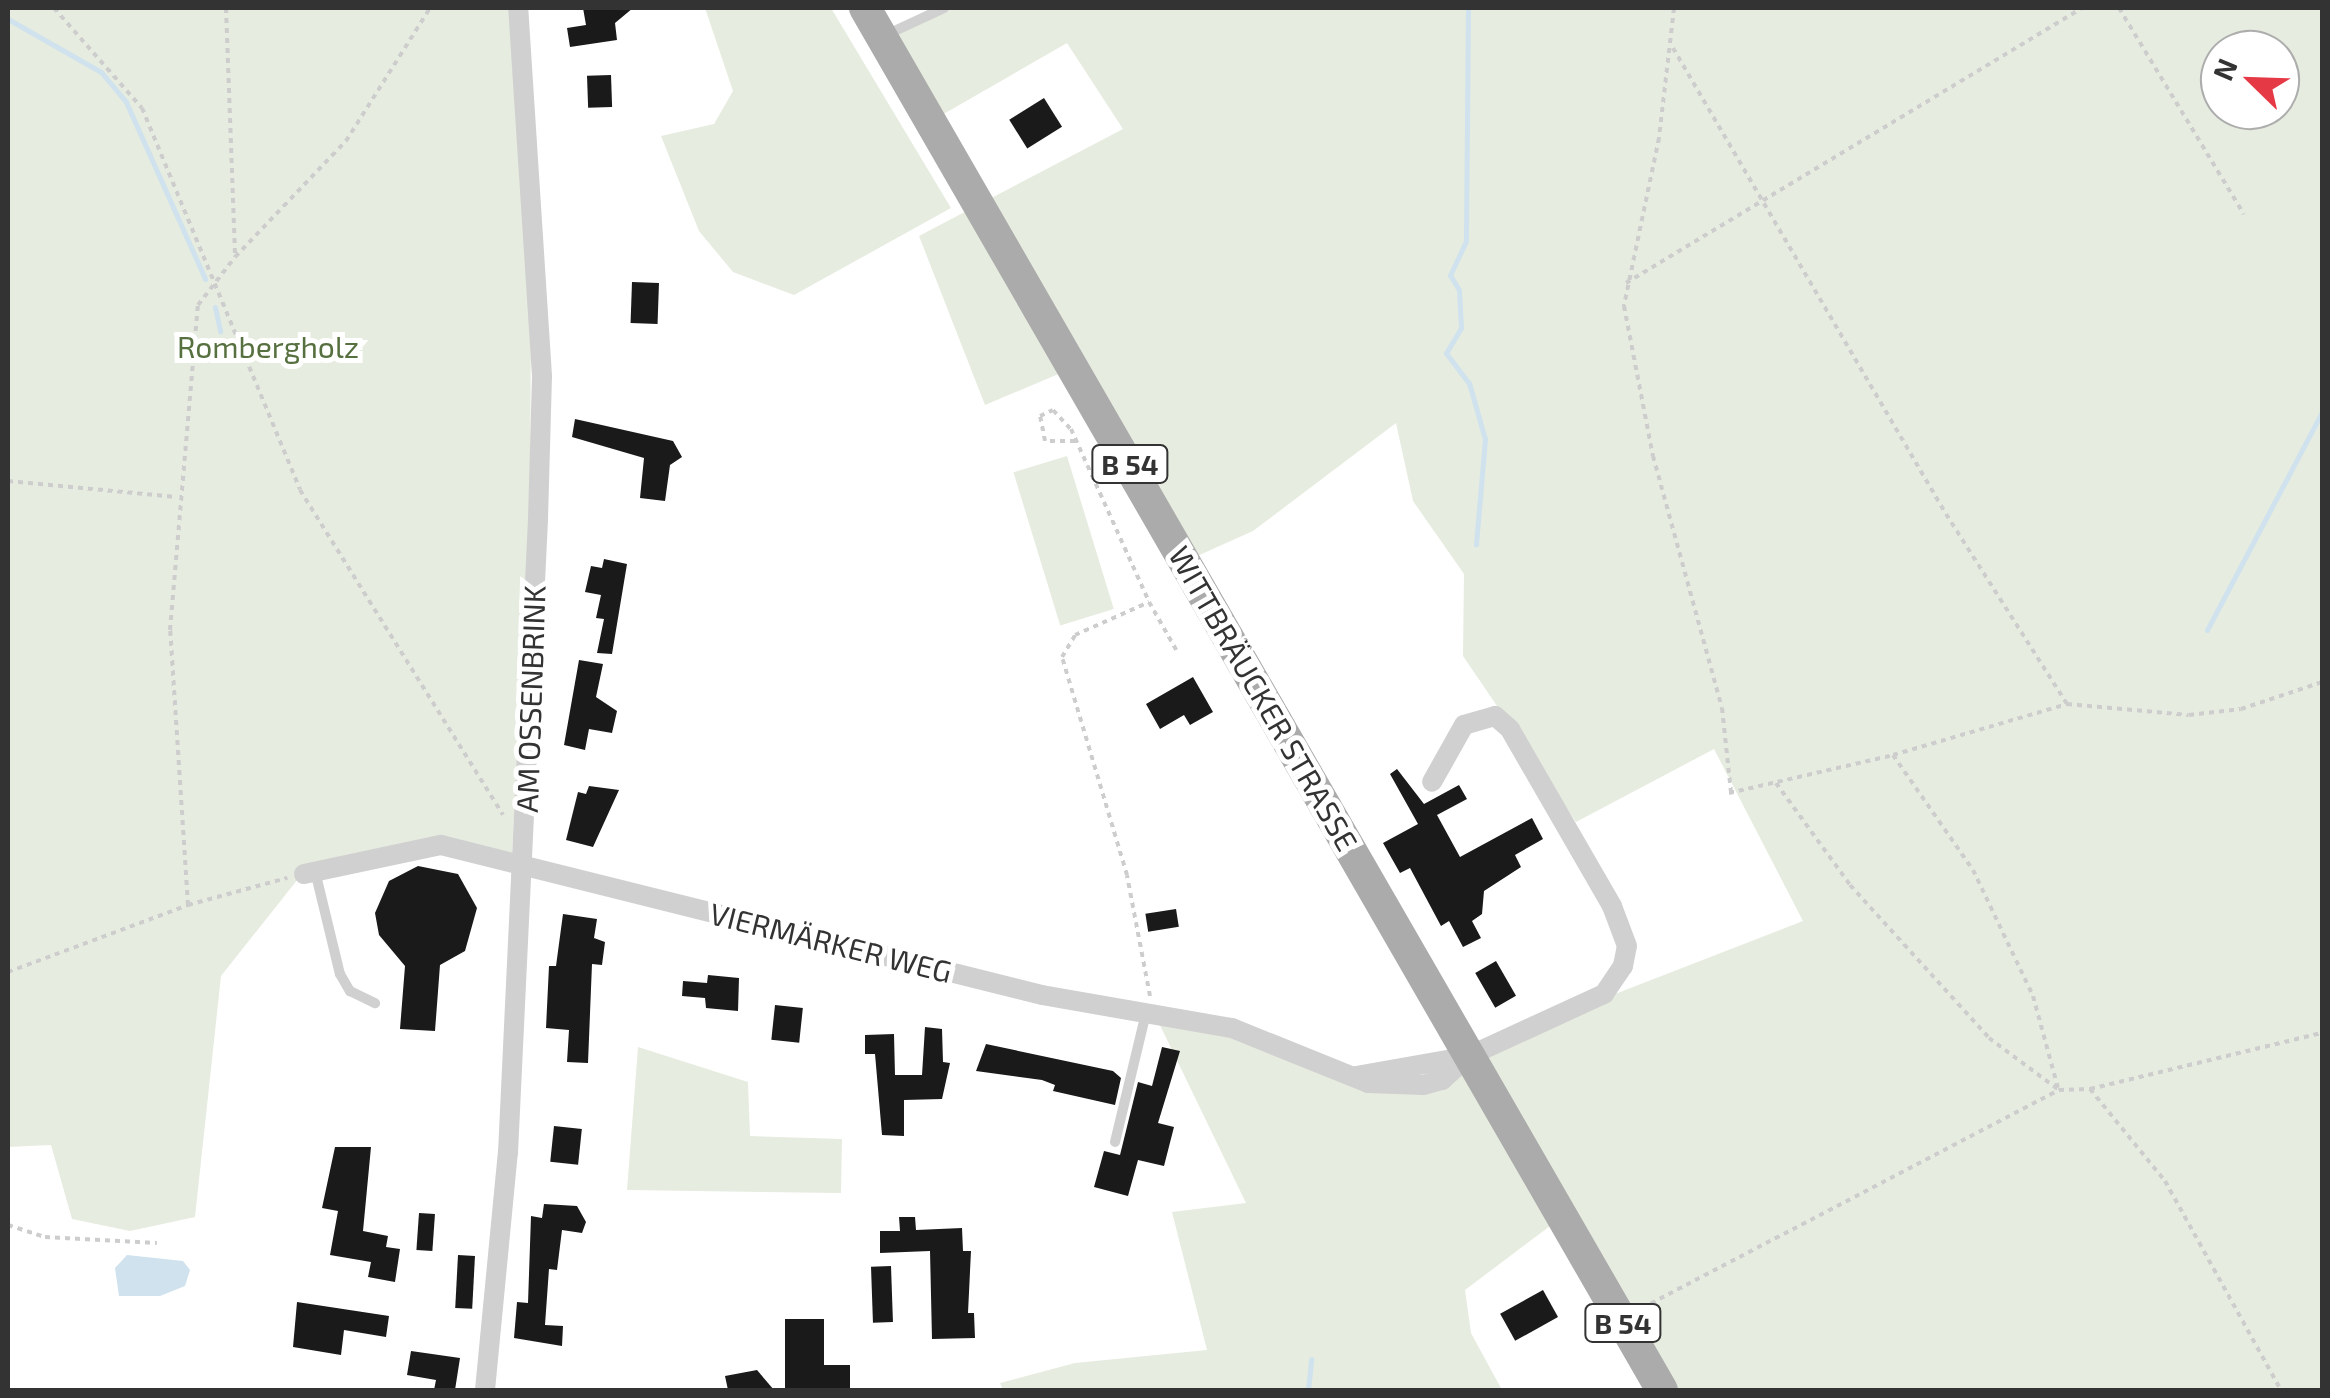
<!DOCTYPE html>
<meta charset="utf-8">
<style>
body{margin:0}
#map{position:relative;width:2330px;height:1398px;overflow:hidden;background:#fff;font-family:"Exo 2",sans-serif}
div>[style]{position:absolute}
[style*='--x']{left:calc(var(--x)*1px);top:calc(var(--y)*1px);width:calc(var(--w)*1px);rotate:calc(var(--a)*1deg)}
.green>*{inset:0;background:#e6ecdf;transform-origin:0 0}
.water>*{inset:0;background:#cfe2ee}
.stream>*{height:5px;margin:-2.5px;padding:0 2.5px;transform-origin:2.5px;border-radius:2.5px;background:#cfe2ee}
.building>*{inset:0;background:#1a1a1a;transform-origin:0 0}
.path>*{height:4px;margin-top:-2px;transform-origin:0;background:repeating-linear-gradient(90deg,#cdcdcd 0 5px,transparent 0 10px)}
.lane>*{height:10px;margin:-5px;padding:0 5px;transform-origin:5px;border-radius:5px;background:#d0d0d0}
.street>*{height:20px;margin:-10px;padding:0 10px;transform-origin:10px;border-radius:10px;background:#d0d0d0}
.primary>*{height:32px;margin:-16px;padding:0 16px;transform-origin:16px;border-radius:16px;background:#ababab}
span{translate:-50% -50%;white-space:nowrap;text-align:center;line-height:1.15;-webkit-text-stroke:10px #fff;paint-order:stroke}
.shield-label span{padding:2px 8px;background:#fff;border:2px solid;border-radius:8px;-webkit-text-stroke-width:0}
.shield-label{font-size:28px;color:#333;font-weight:700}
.park-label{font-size:30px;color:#56703f}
.street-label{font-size:30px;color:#333}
.frame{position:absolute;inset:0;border:10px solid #333;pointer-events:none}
.north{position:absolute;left:2200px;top:30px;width:100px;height:100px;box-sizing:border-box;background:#fff;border:2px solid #adadad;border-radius:50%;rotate:293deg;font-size:28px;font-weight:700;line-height:40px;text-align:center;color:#333}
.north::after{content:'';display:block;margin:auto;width:35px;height:45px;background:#e63946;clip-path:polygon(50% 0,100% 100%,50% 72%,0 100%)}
</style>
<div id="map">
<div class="green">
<div style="clip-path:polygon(8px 8px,510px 8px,531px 313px,530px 514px,512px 854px,420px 847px,309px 865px,221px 976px,195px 1217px,130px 1231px,72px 1219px,51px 1145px,8px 1147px)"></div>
<div style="clip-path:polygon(705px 8px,831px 8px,951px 208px,794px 295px,733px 272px,699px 231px,661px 136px,714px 124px,733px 91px)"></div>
<div style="clip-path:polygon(evenodd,944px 8px,2322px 8px,2322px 1390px,1662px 1390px,1562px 1217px,1465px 1290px,1471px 1333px,1502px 1390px,1003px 1390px,1000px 1383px,1075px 1363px,1207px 1350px,1172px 1212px,1246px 1203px,1155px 1015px,1338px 1070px,1423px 1085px,1579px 1008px,1803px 921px,1714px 749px,1576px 822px,1463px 656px,1464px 574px,1413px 501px,1396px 423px,1253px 531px,1186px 561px,1075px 367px,985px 405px,919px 236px,1123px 129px,1067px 43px,928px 123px,882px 37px,944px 8px,2220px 50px,2280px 50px,2280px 110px,2220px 110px,2220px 50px)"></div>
<div style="left:1067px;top:456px;width:160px;height:56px;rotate:73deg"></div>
<div style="clip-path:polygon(638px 1047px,748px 1082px,750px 1136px,842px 1139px,841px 1193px,627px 1190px)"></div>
</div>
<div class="water">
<div style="clip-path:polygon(127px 1255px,183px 1261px,190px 1270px,185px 1286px,160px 1296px,119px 1296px,115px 1268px)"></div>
</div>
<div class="stream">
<div style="--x:1468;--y:8;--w:233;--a:90.5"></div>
<div style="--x:1466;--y:241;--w:38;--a:115"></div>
<div style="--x:1450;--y:275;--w:17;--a:59"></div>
<div style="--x:1459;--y:290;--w:38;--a:87"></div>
<div style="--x:1461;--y:328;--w:29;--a:121"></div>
<div style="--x:1446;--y:353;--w:38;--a:53"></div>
<div style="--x:1469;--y:383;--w:58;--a:74.1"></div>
<div style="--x:1485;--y:439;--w:106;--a:94.9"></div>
<div style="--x:8;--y:19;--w:107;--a:29.7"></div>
<div style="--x:101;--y:72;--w:39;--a:50"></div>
<div style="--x:126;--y:102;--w:194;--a:65.9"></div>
<div style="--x:215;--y:307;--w:25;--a:78"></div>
<div style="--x:2207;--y:630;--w:246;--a:-62.2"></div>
<div style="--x:1308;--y:1390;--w:31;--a:-84"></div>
</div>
<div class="building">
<div style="clip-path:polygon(583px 8px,633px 8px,615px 23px,617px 40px,570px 47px,567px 28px,586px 25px)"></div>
<div style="left:611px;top:75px;width:32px;height:24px;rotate:88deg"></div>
<div style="left:1044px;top:98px;width:34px;height:41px;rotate:58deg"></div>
<div style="left:632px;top:282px;width:27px;height:41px;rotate:2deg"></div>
<div style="clip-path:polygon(575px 419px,673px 441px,682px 457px,670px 465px,665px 501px,640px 498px,644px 458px,572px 437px)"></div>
<div style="clip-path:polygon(604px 559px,627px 564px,612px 654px,597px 653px,604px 619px,596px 618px,601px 595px,585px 592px,591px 566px,602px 568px)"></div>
<div style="clip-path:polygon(579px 660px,603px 664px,596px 697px,617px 711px,612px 733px,589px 729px,585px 750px,564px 745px)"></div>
<div style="clip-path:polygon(1193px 677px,1213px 712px,1190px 725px,1184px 715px,1160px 729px,1146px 704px)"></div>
<div style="clip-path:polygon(1397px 769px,1424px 804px,1459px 785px,1467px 799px,1437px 815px,1460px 857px,1532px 818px,1543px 839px,1515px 855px,1521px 867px,1484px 891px,1482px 914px,1472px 921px,1481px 938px,1463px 947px,1449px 921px,1441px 926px,1410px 868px,1400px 873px,1383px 843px,1418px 824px,1390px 774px)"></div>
<div style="clip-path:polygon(589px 786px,619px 790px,593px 847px,566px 840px,578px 792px,586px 794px)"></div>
<div style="clip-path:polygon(418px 866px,458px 874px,477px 908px,465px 951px,440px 965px,435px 1031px,400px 1029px,405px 966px,379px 935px,375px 913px,389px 881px)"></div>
<div style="left:1176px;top:909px;width:18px;height:31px;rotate:81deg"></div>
<div style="clip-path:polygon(563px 914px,597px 919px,594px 938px,605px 942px,602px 965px,592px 964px,588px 1063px,567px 1062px,569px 1030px,546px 1028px,549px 966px,556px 966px)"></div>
<div style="left:1496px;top:961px;width:40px;height:24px;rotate:60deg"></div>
<div style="clip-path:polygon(708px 975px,739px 978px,738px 1011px,706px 1008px,705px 998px,682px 996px,683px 981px,707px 983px)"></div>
<div style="left:775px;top:1005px;width:28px;height:35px;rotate:6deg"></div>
<div style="clip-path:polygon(925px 1027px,942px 1029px,943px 1062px,950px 1063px,942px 1099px,904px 1100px,904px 1136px,882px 1135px,875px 1054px,865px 1054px,865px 1035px,894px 1034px,895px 1075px,922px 1075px)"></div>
<div style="clip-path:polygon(986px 1044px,1113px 1071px,1121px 1078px,1115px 1105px,1053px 1091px,1055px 1085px,1042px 1080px,976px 1071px)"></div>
<div style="clip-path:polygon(1162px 1047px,1180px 1051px,1158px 1123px,1174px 1127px,1164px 1166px,1138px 1160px,1128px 1196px,1094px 1187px,1104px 1151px,1120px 1155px,1138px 1082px,1152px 1086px)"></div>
<div style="left:554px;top:1126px;width:28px;height:36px;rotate:6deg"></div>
<div style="clip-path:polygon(335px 1147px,371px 1147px,363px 1231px,388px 1236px,386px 1247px,400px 1249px,395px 1282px,368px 1277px,371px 1262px,330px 1255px,338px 1211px,322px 1208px)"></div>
<div style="clip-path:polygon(544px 1204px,577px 1206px,586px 1222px,582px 1233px,562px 1230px,557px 1270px,549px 1269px,545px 1325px,563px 1326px,562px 1346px,514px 1338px,517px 1302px,528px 1303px,531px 1216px,542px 1218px)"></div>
<div style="left:419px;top:1213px;width:16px;height:37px;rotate:4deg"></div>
<div style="clip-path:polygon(899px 1217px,915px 1217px,916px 1230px,962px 1228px,963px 1251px,971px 1251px,968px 1313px,974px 1313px,975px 1338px,932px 1339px,930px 1251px,880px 1253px,880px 1231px,900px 1231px)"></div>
<div style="left:458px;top:1255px;width:17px;height:53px;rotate:3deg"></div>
<div style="left:891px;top:1266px;width:56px;height:20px;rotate:88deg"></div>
<div style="left:1543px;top:1290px;width:31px;height:49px;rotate:61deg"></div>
<div style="clip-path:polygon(297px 1302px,389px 1316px,386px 1337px,344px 1330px,341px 1355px,293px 1347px)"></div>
<div style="clip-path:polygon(785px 1319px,824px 1319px,824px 1365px,850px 1365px,850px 1390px,785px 1390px)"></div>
<div style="clip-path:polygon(411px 1351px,460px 1358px,455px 1390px,434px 1390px,436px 1380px,407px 1375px)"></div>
<div style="clip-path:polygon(757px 1370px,774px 1390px,728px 1390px,725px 1376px)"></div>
</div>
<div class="path">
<div style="--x:54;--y:8;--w:133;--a:48.7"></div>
<div style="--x:142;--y:108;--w:413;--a:67.5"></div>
<div style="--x:300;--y:490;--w:383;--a:58"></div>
<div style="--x:226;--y:8;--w:249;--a:87.9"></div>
<div style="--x:1674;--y:8;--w:131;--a:96.6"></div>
<div style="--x:1659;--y:138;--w:172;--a:101.8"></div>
<div style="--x:1624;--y:306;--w:153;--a:79.1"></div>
<div style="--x:1653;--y:456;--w:261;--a:74.7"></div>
<div style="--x:1722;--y:708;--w:84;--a:83.9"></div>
<div style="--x:2119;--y:8;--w:241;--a:58.8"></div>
<div style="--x:1673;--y:48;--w:540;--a:59.64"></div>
<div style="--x:1946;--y:514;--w:225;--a:57.5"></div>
<div style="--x:1626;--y:283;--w:533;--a:-31.09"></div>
<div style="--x:1075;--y:441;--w:30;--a:180"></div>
<div style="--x:1045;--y:441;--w:25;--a:-101"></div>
<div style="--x:1040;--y:416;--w:14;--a:-25"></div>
<div style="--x:1053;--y:410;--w:26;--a:47"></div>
<div style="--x:1071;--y:429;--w:190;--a:65.7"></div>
<div style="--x:8;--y:481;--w:169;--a:5.4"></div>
<div style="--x:1893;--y:755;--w:140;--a:55.2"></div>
<div style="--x:1973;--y:870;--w:140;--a:64.5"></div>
<div style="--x:2033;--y:996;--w:95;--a:74.8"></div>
<div style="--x:1776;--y:783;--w:126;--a:54"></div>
<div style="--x:1850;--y:885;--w:207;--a:47.7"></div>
<div style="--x:1989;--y:1038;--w:87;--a:36.6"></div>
<div style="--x:1729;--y:793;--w:168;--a:-13"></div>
<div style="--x:1893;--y:755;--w:181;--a:-16.3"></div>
<div style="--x:2067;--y:704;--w:122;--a:5.2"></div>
<div style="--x:2189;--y:715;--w:52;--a:-6.6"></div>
<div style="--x:2241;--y:709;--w:85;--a:-18.4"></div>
<div style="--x:188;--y:905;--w:276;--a:-93.7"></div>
<div style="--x:170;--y:630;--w:326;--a:-85.1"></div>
<div style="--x:198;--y:305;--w:61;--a:-52.4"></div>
<div style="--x:235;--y:257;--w:161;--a:-46.3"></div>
<div style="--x:346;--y:141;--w:157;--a:-57.7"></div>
<div style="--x:8;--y:972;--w:192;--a:-20.4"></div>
<div style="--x:188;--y:905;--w:103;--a:-15.3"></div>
<div style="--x:1150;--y:996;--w:123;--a:-100.8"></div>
<div style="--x:1127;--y:875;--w:227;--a:-106.6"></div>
<div style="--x:1062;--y:657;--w:26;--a:-59"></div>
<div style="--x:1075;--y:635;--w:81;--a:-24"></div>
<div style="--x:1149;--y:602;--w:59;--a:60.4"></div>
<div style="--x:2090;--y:1089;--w:119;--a:50.8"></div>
<div style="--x:2165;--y:1181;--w:239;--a:61"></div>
<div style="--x:8;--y:1225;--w:39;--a:18"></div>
<div style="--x:45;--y:1237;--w:112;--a:3.1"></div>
<div style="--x:1642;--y:1308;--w:471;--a:-27.6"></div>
<div style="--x:2059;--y:1090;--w:31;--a:-2"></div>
<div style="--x:2090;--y:1089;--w:239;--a:-13.6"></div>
</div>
<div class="lane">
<div style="--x:888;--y:34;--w:62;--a:-24.9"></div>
<div style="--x:315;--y:871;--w:106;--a:76.4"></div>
<div style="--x:340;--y:974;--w:20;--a:60"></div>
<div style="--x:350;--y:991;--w:28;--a:26"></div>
<div style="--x:1115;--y:1142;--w:133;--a:-76.5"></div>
</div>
<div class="street">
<div style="--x:304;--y:874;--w:140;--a:-12"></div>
<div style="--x:441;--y:845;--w:619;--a:14.01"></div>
<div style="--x:1042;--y:995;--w:193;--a:9.9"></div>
<div style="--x:1232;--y:1028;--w:147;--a:22"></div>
<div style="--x:1368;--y:1083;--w:55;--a:2.1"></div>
<div style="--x:1423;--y:1085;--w:20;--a:-15"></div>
<div style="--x:1442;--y:1080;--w:36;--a:-42"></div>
<div style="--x:1469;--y:1056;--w:149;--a:-24.7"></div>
<div style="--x:1604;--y:994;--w:34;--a:-56"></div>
<div style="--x:1623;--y:966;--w:20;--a:-79"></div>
<div style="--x:1627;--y:946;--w:43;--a:-110.6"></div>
<div style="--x:1612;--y:906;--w:204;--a:-120"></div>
<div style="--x:1510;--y:729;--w:20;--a:-139"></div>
<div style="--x:1495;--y:716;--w:32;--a:164"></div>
<div style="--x:1464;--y:725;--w:65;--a:119.3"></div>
<div style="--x:1356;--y:1076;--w:115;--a:-10"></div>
<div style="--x:485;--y:1390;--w:238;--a:-84.5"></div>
<div style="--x:508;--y:1153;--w:635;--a:-87.29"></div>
<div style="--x:538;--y:519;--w:143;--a:-88.4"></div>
<div style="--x:542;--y:376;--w:369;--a:-93.7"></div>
</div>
<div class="primary">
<div style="--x:865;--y:8;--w:1595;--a:60.03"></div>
</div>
<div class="shield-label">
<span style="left:1130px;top:464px">B 54</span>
<span style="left:1623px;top:1323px">B 54</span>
</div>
<div class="park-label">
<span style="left:268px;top:346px">Rombergholz</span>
</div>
<div class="street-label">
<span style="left:1264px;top:698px;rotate:60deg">WITTBRÄUCKER STRASSE</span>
<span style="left:530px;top:699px;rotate:-88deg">AM OSSENBRINK</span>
<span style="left:831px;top:942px;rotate:14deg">VIERMÄRKER WEG</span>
</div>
<div class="frame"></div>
<div class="north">N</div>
</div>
